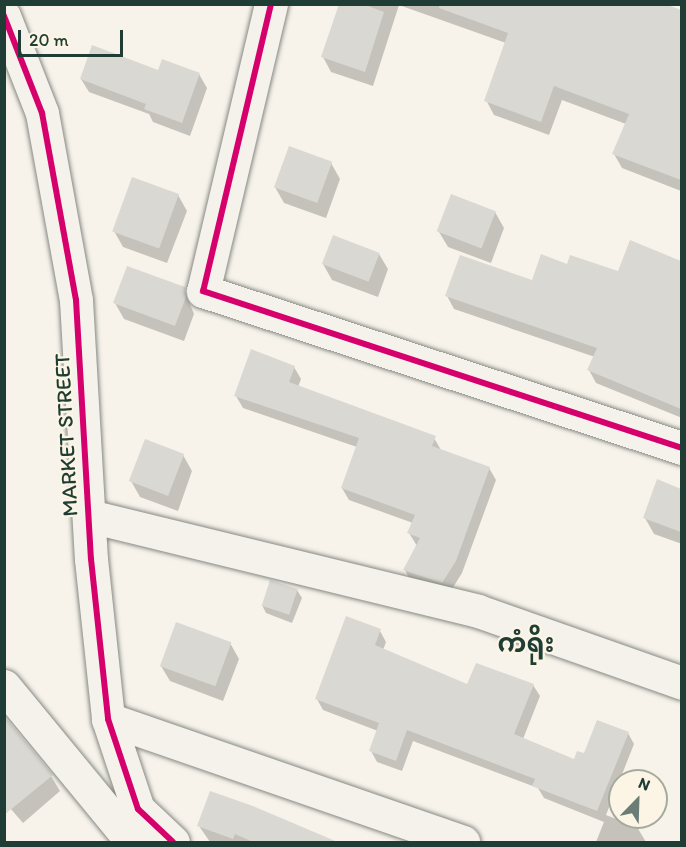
<!DOCTYPE html>
<meta charset="utf-8">
<style>
body{margin:0}
#map{position:relative;width:686px;height:847px;overflow:hidden;background:#f7f3ea;font-family:Itim,"Noto Sans Myanmar",sans-serif}
div>[style]{position:absolute}
[style*='--x']{left:calc(var(--x)*1px);top:calc(var(--y)*1px);width:calc(var(--w)*1px);rotate:calc(var(--a)*1deg)}
.shadow>*{inset:0;background:#0003}
.building>*{inset:0;background:#dad8d2;transform-origin:0 0}
.roads{filter:drop-shadow(0 0 2px #868984) drop-shadow(0 0 2px #868984)}
.minor>*{height:33px;margin:-16.5px;padding:0 16.5px;transform-origin:16.5px;border-radius:16.5px;background:#f5f2ec}
.cycleway>*{height:6px;margin:-3px;padding:0 3px;transform-origin:3px;border-radius:3px;background:#d6006c}
span{translate:-50% -50%;white-space:nowrap;text-align:center;line-height:1.15;-webkit-text-stroke:4.5px #fcf5e5;paint-order:stroke}
.street-label{font-size:22px;color:#1f3d34}
.quarter-label{font-size:26px;color:#1f3d34;font-weight:700}
.frame{position:absolute;inset:0;border:6px solid #1f3d34;pointer-events:none}
.north{position:absolute;left:608px;top:769px;width:60px;height:60px;box-sizing:border-box;background:#fcf5e5;border:2px solid #a4ab9e;border-radius:50%;rotate:23deg;font-size:16px;font-weight:700;line-height:24px;text-align:center;color:#1f3d34}
.north::after{content:'';display:block;margin:auto;width:21px;height:27px;background:#6b7d74;clip-path:polygon(50% 0,100% 100%,50% 72%,0 100%)}
.scale{position:absolute;left:18px;top:30px;width:105px;height:27px;box-sizing:border-box;border:3px solid #1f3d34;border-top:0;padding-left:8px;font-size:18px;line-height:21px;white-space:nowrap;color:#1f3d34;-webkit-text-stroke:4px #fcf5e5;paint-order:stroke}
</style>
<div id="map">
<div class="shadow">
<div style="clip-path:polygon(340px 4px,656px 4px,682px 15px,681px 191px,622px 168px,614px 154px,626px 124px,562px 100px,549px 135px,494px 115px,486px 100px,506px 43px,399px 5px,373px 86px,331px 72px,323px 57px)"></div>
<div style="clip-path:polygon(199px 74px,207px 88px,190px 136px,153px 122px,149px 114px,89px 92px,81px 79px)"></div>
<div style="clip-path:polygon(331px 163px,340px 179px,326px 218px,284px 203px,275px 187px)"></div>
<div style="clip-path:polygon(178px 195px,187px 211px,167px 263px,123px 247px,114px 231px)"></div>
<div style="clip-path:polygon(495px 212px,504px 228px,491px 263px,448px 247px,439px 232px)"></div>
<div style="clip-path:polygon(631px 242px,682px 266px,682px 418px,596px 383px,589px 370px,595px 357px,454px 309px,447px 296px,533px 282px,568px 266px,618px 272px)"></div>
<div style="clip-path:polygon(379px 254px,388px 269px,378px 297px,332px 280px,323px 264px)"></div>
<div style="clip-path:polygon(184px 289px,194px 314px,184px 341px,124px 319px,115px 303px)"></div>
<div style="clip-path:polygon(294px 367px,301px 379px,298px 387px,434px 438px,441px 450px,489px 468px,496px 480px,462px 573px,449px 594px,411px 582px,405px 570px,417px 546px,409px 533px,413px 523px,349px 500px,342px 488px,357px 447px,243px 408px,236px 396px)"></div>
<div style="clip-path:polygon(183px 455px,192px 471px,178px 511px,140px 497px,131px 481px)"></div>
<div style="clip-path:polygon(658px 481px,682px 490px,682px 544px,654px 534px,645px 518px)"></div>
<div style="clip-path:polygon(297px 590px,302px 598px,292px 623px,266px 613px,262px 605px)"></div>
<div style="clip-path:polygon(380px 631px,386px 642px,383px 650px,468px 686px,533px 685px,540px 696px,523px 739px,575px 761px,628px 733px,634px 744px,606px 815px,637px 827px,646px 842px,596px 842px,604px 822px,544px 798px,538px 788px,413px 741px,402px 771px,377px 762px,371px 751px,378px 731px,323px 710px,317px 699px)"></div>
<div style="clip-path:polygon(230px 643px,239px 659px,223px 701px,170px 681px,161px 666px)"></div>
<div style="clip-path:polygon(51px 776px,60px 791px,23px 823px,4px 801px)"></div>
<div style="clip-path:polygon(199px 826px,304px 842px,210px 842px)"></div>
</div>
<div class="building">
<div style="clip-path:polygon(339px 4px,363px 4px,384px 12px,365px 72px,321px 57px)"></div>
<div style="clip-path:polygon(440px 4px,665px 4px,681px 10px,681px 180px,612px 154px,629px 114px,554px 86px,541px 122px,484px 101px,508px 33px,439px 8px)"></div>
<div style="clip-path:polygon(92px 45px,158px 70px,162px 59px,200px 73px,182px 123px,144px 109px,146px 104px,80px 79px)"></div>
<div style="left:289px;top:146px;width:46px;height:44px;rotate:20deg"></div>
<div style="left:132px;top:177px;width:50px;height:58px;rotate:20deg"></div>
<div style="left:451px;top:194px;width:48px;height:40px;rotate:21deg"></div>
<div style="left:333px;top:235px;width:50px;height:31px;rotate:21deg"></div>
<div style="clip-path:polygon(630px 240px,681px 261px,681px 409px,587px 370px,597px 348px,445px 296px,460px 255px,532px 280px,541px 254px,567px 264px,570px 255px,618px 271px)"></div>
<div style="clip-path:polygon(127px 266px,185px 287px,186px 297px,175px 326px,113px 303px)"></div>
<div style="clip-path:polygon(251px 349px,295px 366px,289px 382px,436px 436px,432px 446px,490px 467px,456px 561px,442px 583px,403px 570px,420px 538px,407px 533px,415px 515px,341px 488px,359px 438px,234px 396px)"></div>
<div style="left:145px;top:439px;width:42px;height:45px;rotate:21deg"></div>
<div style="clip-path:polygon(657px 479px,681px 489px,681px 532px,643px 518px)"></div>
<div style="left:270px;top:580px;width:29px;height:27px;rotate:18deg"></div>
<div style="clip-path:polygon(346px 616px,381px 629px,375px 645px,467px 684px,476px 663px,534px 684px,514px 734px,574px 759px,577px 751px,584px 753px,597px 720px,629px 732px,597px 811px,532px 786px,535px 779px,407px 730px,396px 761px,369px 751px,379px 723px,315px 699px)"></div>
<div style="left:176px;top:622px;width:59px;height:47px;rotate:20deg"></div>
<div style="clip-path:polygon(4px 716px,53px 775px,4px 815px)"></div>
<div style="clip-path:polygon(210px 791px,253px 806px,340px 843px,255px 843px,235px 834px,233px 839px,197px 826px)"></div>
</div>
<div class="roads">
<div class="minor">
<div style="--x:271;--y:4;--w:295;--a:103.3"></div>
<div style="--x:203;--y:291;--w:504;--a:18.15"></div>
<div style="--x:4;--y:16;--w:104;--a:68.6"></div>
<div style="--x:42;--y:113;--w:190;--a:79.7"></div>
<div style="--x:76;--y:300;--w:259;--a:86.7"></div>
<div style="--x:91;--y:559;--w:161;--a:83.9"></div>
<div style="--x:108;--y:719;--w:95;--a:71.6"></div>
<div style="--x:138;--y:809;--w:48;--a:43.3"></div>
<div style="--x:89;--y:516;--w:400;--a:13.7"></div>
<div style="--x:478;--y:611;--w:216;--a:19.4"></div>
<div style="--x:4;--y:686;--w:202;--a:50.6"></div>
<div style="--x:108;--y:719;--w:376;--a:19.1"></div>
</div>
</div>
<div class="cycleway">
<div style="--x:271;--y:4;--w:295;--a:103.3"></div>
<div style="--x:203;--y:291;--w:504;--a:18.15"></div>
<div style="--x:4;--y:16;--w:104;--a:68.6"></div>
<div style="--x:42;--y:113;--w:190;--a:79.7"></div>
<div style="--x:76;--y:300;--w:259;--a:86.7"></div>
<div style="--x:91;--y:559;--w:161;--a:83.9"></div>
<div style="--x:108;--y:719;--w:95;--a:71.6"></div>
<div style="--x:138;--y:809;--w:48;--a:43.3"></div>
</div>
<div class="street-label">
<span style="left:66px;top:435px;rotate:-93deg">MARKET STREET</span>
</div>
<div class="quarter-label">
<span style="left:526px;top:644px">ကံရိုး</span>
</div>
<div class="frame"></div>
<div class="north">N</div>
<div class="scale">20 m</div>
</div>
